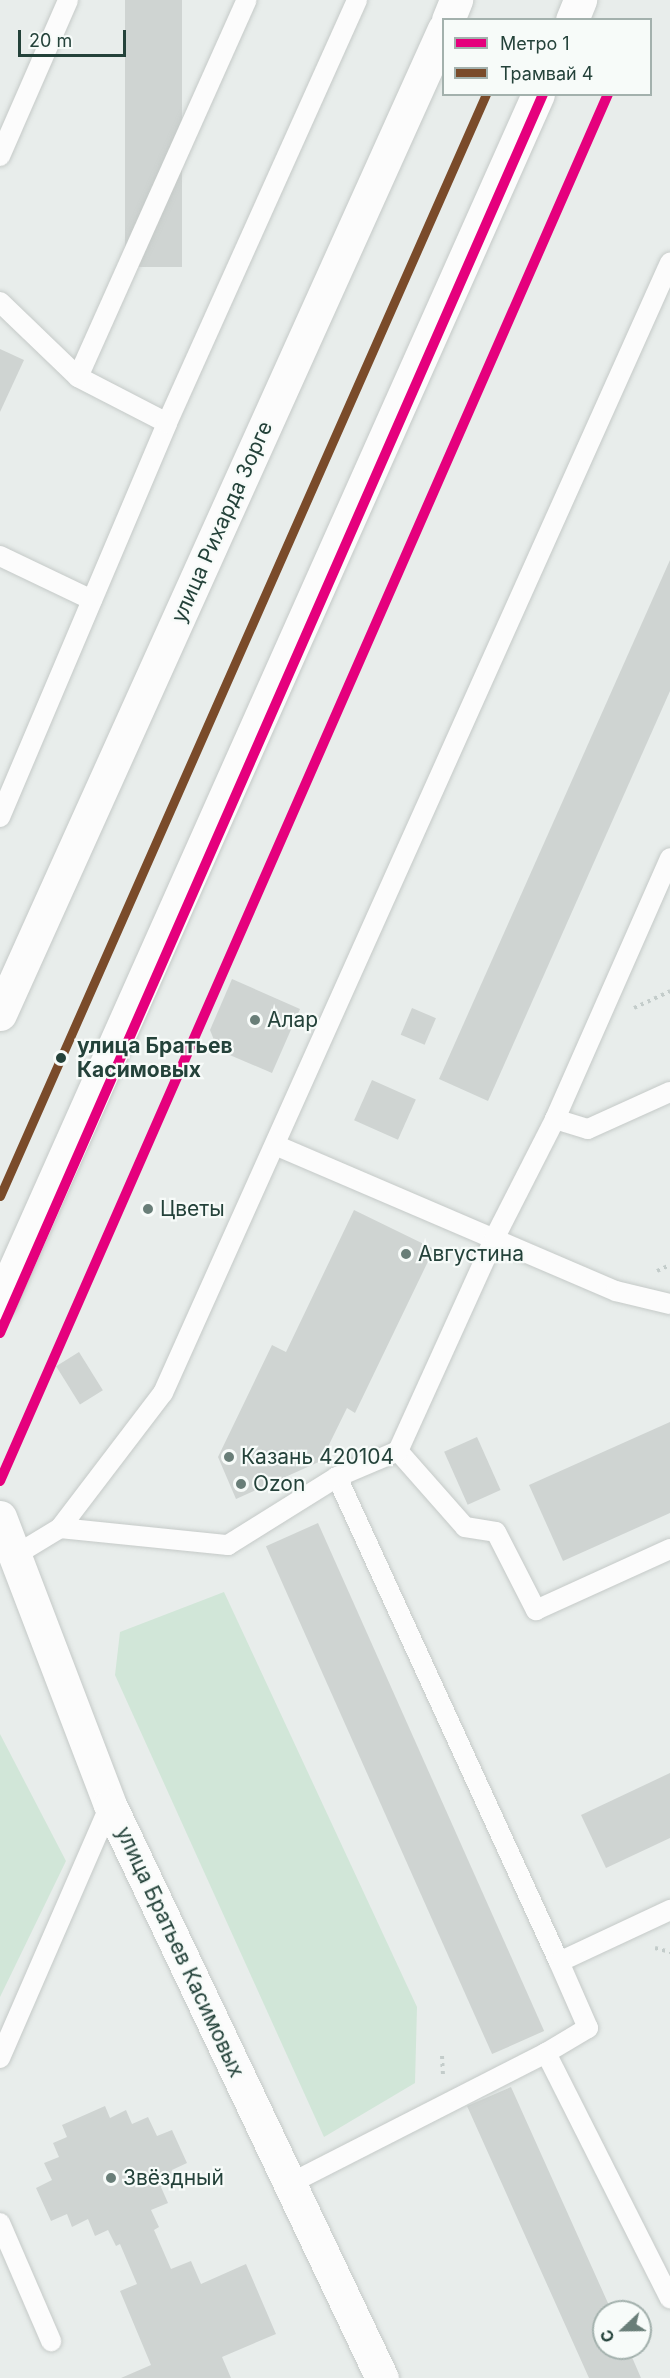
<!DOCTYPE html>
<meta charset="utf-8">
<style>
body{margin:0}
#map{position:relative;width:670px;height:2378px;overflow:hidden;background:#e8edeb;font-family:Inter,sans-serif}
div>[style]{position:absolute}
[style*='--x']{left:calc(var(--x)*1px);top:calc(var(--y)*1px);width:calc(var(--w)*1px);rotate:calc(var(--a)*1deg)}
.green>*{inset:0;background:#d1e6d8}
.building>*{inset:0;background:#cfd4d2;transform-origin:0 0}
.path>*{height:4px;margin-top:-2px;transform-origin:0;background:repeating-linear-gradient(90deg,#c3ccca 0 3px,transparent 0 7.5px)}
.roads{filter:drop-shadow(0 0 2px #c5cac8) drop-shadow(0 0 2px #c5cac8)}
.lane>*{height:20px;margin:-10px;padding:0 10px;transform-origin:10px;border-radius:10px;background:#fcfcfc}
.street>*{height:33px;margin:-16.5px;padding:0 16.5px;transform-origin:16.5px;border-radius:16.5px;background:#fcfcfc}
.secondary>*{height:33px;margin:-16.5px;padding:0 16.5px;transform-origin:16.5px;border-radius:16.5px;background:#fcfcfc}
.tram-1>*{height:9px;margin:-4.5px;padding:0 4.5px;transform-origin:4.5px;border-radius:4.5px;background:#7a4b2a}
.metro-1>*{height:10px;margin:-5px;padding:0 5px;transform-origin:5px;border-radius:5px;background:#e5007d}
.dots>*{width:16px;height:16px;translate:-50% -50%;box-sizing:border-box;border:3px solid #f7fbf9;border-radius:50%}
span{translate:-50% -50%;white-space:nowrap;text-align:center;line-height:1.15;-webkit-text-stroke:4.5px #f7fbf9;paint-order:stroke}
.street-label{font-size:21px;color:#24423a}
.poi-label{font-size:21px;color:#24423a}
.left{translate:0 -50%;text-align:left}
.stop-label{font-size:21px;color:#24423a;font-weight:700}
.legend{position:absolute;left:442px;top:18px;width:210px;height:78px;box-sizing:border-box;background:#f7fbf9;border:2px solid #a3b1ad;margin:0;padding:8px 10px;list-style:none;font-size:18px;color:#24423a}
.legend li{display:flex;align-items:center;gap:12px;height:30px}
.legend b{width:30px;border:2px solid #a3b1ad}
.north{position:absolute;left:592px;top:2300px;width:60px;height:60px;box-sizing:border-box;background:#f7fbf9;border:2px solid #a3b1ad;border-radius:50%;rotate:248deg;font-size:16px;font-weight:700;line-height:24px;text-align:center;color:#24423a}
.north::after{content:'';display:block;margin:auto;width:21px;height:27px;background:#697e78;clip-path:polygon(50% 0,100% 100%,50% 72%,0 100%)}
.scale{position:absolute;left:18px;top:30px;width:108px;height:27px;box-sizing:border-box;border:3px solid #24423a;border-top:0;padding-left:8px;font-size:18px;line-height:21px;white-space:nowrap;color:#24423a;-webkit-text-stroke:4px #f7fbf9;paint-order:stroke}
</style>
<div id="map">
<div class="green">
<div style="clip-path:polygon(224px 1592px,417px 2007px,415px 2083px,324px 2137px,115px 1675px,120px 1632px)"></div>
<div style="clip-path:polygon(0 1734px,66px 1861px,0 1997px)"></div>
</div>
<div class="building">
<div style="left:125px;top:0;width:57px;height:267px"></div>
<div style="clip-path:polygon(0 349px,24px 360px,0 412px)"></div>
<div style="clip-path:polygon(670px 560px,670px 691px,488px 1101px,439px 1079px)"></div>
<div style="clip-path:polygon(232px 979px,300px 1009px,272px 1073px,218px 1050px,210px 1030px)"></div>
<div style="left:412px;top:1008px;width:26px;height:29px;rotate:23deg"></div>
<div style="left:372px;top:1080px;width:48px;height:44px;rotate:24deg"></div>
<div style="clip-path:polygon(354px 1210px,434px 1249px,355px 1413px,347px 1408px,321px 1461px,236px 1499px,218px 1457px,272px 1345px,286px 1352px)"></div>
<div style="left:79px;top:1352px;width:45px;height:27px;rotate:58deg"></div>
<div style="clip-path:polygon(670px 1422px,670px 1513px,563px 1561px,529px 1485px)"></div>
<div style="left:477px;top:1437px;width:58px;height:36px;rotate:66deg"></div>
<div style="left:318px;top:1523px;width:556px;height:57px;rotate:66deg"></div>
<div style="clip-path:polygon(670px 1773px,670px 1838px,606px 1868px,581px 1815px)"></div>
<div style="clip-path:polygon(511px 2087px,612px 2312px,604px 2312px,604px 2348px,628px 2348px,641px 2378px,589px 2378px,467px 2106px)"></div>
<div style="clip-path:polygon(105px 2106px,110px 2118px,126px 2110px,132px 2124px,148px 2117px,157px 2136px,172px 2130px,187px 2163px,172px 2170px,176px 2180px,161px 2187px,168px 2203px,151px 2210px,159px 2227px,154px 2230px,171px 2269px,191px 2261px,201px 2284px,246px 2264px,276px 2334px,222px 2357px,231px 2378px,121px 2378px,151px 2365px,120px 2291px,137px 2284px,120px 2244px,116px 2246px,108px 2230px,95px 2236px,88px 2219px,72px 2227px,67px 2214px,51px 2221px,36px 2188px,52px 2180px,44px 2163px,59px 2157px,53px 2143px,67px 2137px,62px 2125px)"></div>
</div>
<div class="path">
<div style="--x:634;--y:1008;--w:40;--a:-25"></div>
<div style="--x:149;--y:1142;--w:52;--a:-69.8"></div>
<div style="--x:657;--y:1271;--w:14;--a:-25"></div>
<div style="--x:655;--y:1948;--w:16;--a:15"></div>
<div style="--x:442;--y:2056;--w:19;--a:87"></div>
</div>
<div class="roads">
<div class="lane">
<div style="--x:0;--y:156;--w:170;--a:-66.4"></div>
<div style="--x:0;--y:302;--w:108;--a:43.9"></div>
<div style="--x:78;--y:377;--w:100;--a:27.3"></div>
<div style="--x:78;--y:377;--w:413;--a:-65.9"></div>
<div style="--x:0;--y:556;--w:102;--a:25.6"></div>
<div style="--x:0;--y:817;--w:428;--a:-67"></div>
<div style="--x:167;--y:423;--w:464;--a:-65.8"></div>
<div style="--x:555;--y:1119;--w:34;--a:17"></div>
<div style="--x:588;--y:1129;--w:90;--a:-24.3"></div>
<div style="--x:275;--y:1145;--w:371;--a:23.2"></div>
<div style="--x:616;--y:1291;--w:56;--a:13.5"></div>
<div style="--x:398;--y:1451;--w:101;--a:48.6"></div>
<div style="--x:465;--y:1527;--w:31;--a:9"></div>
<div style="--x:496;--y:1532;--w:88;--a:62.9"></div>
<div style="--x:536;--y:1610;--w:147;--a:-24.5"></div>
<div style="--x:337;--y:1477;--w:533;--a:65.4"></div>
<div style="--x:60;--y:1528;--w:169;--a:5.8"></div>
<div style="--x:228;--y:1545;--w:128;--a:-32"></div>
<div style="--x:337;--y:1477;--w:66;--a:-23.1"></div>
<div style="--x:398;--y:1451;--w:235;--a:-65.6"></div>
<div style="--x:495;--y:1237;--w:132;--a:-63"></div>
<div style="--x:555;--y:1119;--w:285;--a:-66.2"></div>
<div style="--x:14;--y:1556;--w:54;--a:-31.3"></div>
<div style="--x:60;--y:1528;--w:170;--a:-52.7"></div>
<div style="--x:163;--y:1393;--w:1239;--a:-65.84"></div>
<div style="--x:546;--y:2053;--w:275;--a:63.2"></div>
<div style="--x:0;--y:2058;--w:276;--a:-66.5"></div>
<div style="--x:289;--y:2184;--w:288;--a:-27"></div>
<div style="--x:546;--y:2053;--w:49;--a:-30.8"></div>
<div style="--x:588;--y:2028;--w:72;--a:-113.7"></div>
<div style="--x:559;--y:1962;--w:123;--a:-25.1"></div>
<div style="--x:0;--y:2223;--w:129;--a:66.6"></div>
</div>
<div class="street">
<div style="--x:0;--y:1517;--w:308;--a:69.1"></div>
<div style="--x:110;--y:1805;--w:634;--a:64.61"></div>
</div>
<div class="secondary">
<div style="--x:448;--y:20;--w:22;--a:-68"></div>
<div style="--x:572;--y:20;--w:22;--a:-68"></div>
<div style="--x:0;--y:1014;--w:1080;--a:-65.74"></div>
<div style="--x:0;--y:1302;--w:1322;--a:-65.99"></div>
</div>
</div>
<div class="tram-1">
<div style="--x:0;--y:1196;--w:1204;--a:-66.2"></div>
</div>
<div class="metro-1">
<div style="--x:0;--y:1333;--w:1353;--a:-66.33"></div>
<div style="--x:0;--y:1481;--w:1514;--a:-66.33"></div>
</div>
<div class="dots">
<div style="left:255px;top:1020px;background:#697e78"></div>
<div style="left:61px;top:1058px;background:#24423a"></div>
<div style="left:148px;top:1209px;background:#697e78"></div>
<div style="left:406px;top:1254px;background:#697e78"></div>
<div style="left:229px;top:1457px;background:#697e78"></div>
<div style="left:241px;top:1484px;background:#697e78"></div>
<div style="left:111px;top:2178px;background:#697e78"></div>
</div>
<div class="street-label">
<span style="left:222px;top:522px;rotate:-66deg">улица Рихарда Зорге</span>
<span style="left:180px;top:1952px;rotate:65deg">улица Братьев Касимовых</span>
</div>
<div class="poi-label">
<span class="left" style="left:267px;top:1020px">Алар</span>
<span class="left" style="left:160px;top:1209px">Цветы</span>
<span class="left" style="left:418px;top:1254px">Августина</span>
<span class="left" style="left:241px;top:1457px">Казань 420104</span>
<span class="left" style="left:253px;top:1484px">Ozon</span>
<span class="left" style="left:123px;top:2178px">Звёздный</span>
</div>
<div class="stop-label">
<span class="left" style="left:77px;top:1058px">улица Братьев<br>Касимовых</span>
</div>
<ul class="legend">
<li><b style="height:8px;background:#e5007d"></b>Метро 1</li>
<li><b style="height:8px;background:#7a4b2a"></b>Трамвай 4</li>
</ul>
<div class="north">С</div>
<div class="scale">20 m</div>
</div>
